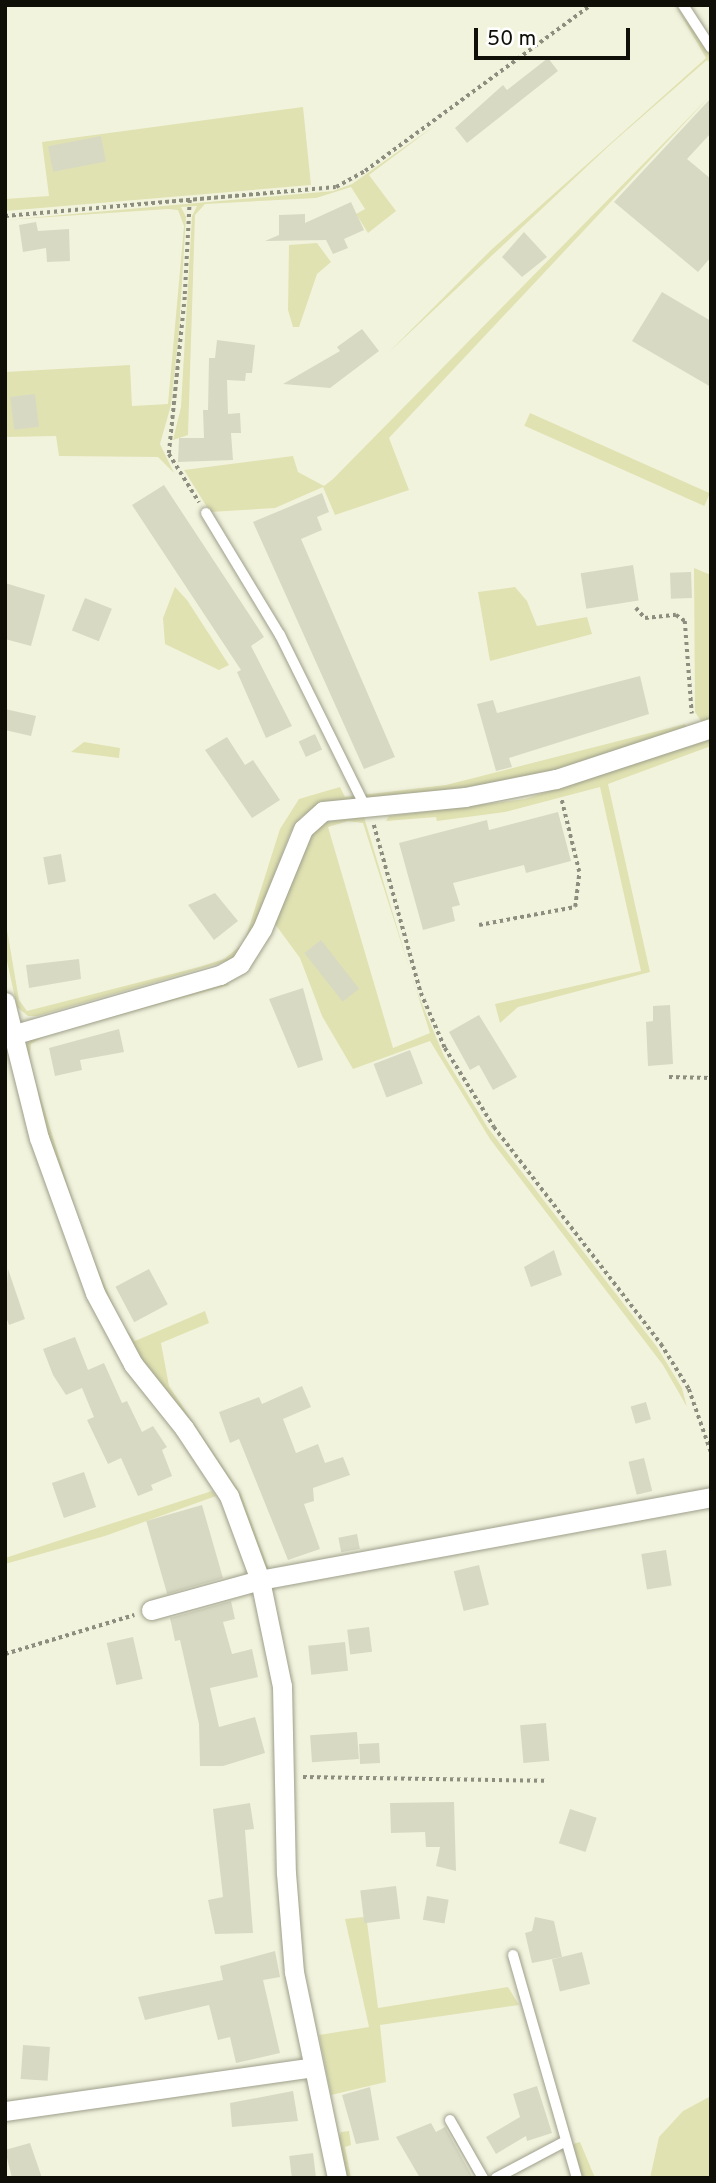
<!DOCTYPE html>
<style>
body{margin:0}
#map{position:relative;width:716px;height:2183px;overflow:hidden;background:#f2f3dd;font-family:Overpass,sans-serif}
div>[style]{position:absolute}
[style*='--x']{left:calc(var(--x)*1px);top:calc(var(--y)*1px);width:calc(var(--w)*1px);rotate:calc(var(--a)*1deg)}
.green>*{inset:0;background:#e0e2b2;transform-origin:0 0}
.building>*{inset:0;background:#d8d9c3;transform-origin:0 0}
.path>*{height:3.5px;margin-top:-1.75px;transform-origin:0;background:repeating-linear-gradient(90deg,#8d8e7f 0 3.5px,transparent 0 7px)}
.roads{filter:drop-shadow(0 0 2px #9e9f8b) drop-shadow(0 0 2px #9e9f8b)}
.lane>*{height:10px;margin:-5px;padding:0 5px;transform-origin:5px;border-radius:5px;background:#fff}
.street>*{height:19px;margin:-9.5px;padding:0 9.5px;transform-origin:9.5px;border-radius:9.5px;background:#fff}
span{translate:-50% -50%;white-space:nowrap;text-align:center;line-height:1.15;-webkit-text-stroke:5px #fff;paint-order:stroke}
.frame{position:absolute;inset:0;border:7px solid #0f0f08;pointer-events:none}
.scale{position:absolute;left:474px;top:28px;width:156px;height:32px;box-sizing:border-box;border:4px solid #0f0f08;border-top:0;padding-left:9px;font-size:21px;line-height:24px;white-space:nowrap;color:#0f0f08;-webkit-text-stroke:5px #fff;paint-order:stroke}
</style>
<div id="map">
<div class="green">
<div style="clip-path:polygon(675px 5px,711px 56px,711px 64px,707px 60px,612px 143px,388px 353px,491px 250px,706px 58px)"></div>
<div style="clip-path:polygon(711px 95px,389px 438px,409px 490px,335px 515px,323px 487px,275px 508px,210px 512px,184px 470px,293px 456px,298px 472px,324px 486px,333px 479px)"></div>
<div style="clip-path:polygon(303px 107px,311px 185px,5px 211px,5px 199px,49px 196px,42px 142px)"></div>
<div style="clip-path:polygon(437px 124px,369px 175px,396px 211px,368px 233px,356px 214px,365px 209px,351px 187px,316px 198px,205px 204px,195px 215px,188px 435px,173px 440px,181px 407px,192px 216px,197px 206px,181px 207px,186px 217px,179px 332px,171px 405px,160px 444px,174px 473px,158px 457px,59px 456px,56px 436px,5px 437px,5px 372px,130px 365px,132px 406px,168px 404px,184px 226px,178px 210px,168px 209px,5px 220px,333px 191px,352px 184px)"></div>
<div style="clip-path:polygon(317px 243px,331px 262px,317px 274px,299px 327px,293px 327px,288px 310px,289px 245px)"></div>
<div style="left:530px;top:413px;width:197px;height:14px;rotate:24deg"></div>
<div style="clip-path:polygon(694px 568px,711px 575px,711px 721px,703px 724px,695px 712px)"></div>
<div style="clip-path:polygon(175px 587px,187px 600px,229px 665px,219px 670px,165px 644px,163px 618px)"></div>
<div style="clip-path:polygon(515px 587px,527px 601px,537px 626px,587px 617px,592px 634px,490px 661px,478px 592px)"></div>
<div style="clip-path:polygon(685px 724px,688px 729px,537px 776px,414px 795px,323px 802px,301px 817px,290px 833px,252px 935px,231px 960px,37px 1016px,28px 1016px,17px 1007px,5px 952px,5px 918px,19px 1000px,27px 1011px,199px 967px,224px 959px,244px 943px,280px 829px,299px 799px,340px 787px,345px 797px,446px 785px)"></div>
<div style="clip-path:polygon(711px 738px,711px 746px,608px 784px,650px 972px,518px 1007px,500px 1023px,495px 1004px,641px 971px,600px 787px,505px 812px,437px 821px,436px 817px,386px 821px,389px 816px,525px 799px)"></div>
<div style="clip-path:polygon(84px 742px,120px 748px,119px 758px,71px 752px)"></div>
<div style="clip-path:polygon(evenodd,364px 817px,415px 987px,444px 1056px,488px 1128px,657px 1347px,682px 1388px,687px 1407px,663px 1365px,490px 1139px,430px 1041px,353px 1069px,322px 1016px,300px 958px,275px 924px,308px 838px,326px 822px,364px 817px,348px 821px,363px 823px,430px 1033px,393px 1048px,328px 827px,348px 821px)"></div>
<div style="clip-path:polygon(227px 981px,229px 985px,44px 1036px,31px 1044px,29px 1060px,84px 1237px,121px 1323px,135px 1341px,205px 1311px,209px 1323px,161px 1343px,169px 1386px,241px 1494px,271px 1575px,264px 1573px,104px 1296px,65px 1195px,23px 1052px,30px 1039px)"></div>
<div style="clip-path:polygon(212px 1491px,216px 1496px,105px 1536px,5px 1564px,5px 1558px)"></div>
<div style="clip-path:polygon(363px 1917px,367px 1922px,378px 2008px,508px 1987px,519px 2005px,380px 2025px,386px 2082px,331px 2095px,319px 2035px,369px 2027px,345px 1919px)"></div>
<div style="clip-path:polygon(711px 2096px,711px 2178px,650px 2178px,659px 2137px,683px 2111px)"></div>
<div style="clip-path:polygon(349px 2131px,351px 2145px,345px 2147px,351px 2178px,344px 2178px,337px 2143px,341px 2132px)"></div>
<div style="clip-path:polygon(580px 2142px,595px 2178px,582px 2178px,573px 2144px)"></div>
</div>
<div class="building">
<div style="clip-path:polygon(548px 58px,558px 71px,467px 143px,455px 128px,503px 85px,507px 90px)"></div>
<div style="clip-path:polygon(711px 98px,711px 133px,687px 159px,711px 179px,711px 257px,698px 272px,614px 202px)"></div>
<div style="left:101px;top:136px;width:26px;height:54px;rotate:79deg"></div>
<div style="clip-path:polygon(351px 202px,364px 230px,344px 239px,348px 248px,333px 254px,326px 240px,265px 241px,279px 235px,279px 215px,305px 214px,305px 223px)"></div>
<div style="clip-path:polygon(36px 222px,38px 231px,69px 229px,70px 261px,47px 262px,46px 248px,23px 252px,19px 225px)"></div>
<div style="clip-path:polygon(524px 232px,547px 257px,522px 277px,502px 257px)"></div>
<div style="clip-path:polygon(662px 292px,711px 321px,711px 387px,632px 341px)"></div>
<div style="clip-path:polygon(362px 329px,379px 351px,330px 388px,283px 384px,340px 351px,337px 347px)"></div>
<div style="clip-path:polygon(217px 340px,255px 345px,252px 373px,246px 373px,245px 381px,227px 380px,228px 414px,240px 413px,241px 433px,231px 433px,233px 460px,178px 462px,179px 438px,204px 438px,203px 410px,208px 410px,209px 358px,215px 358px)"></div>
<div style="left:35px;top:394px;width:33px;height:25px;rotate:83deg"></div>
<div style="clip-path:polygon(164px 485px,264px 637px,251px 646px,292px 726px,266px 738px,237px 672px,241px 670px,132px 505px)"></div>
<div style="clip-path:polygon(322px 493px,329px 512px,317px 517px,322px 530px,301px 539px,395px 757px,364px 769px,253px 522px)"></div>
<div style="left:633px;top:565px;width:36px;height:53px;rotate:81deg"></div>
<div style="left:691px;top:572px;width:26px;height:21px;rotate:88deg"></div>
<div style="clip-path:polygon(5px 583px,45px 595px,31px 646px,5px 639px)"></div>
<div style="left:85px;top:598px;width:29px;height:35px;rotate:22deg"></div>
<div style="clip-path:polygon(640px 676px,649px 714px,509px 758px,512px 767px,496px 771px,477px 704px,493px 700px,497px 713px)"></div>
<div style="clip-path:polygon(5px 709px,36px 716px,31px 736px,5px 730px)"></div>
<div style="left:315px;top:734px;width:17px;height:18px;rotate:65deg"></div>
<div style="clip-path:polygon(227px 737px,245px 765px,253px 760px,280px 800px,252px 818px,205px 750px)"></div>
<div style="clip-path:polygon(558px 812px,571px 861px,526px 873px,524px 865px,453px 883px,460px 905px,452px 907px,455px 921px,423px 930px,399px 843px,487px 820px,489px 830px)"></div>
<div style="left:61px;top:854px;width:28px;height:18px;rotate:80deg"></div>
<div style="clip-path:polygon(215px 893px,238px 921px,214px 940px,188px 905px)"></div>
<div style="left:321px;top:940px;width:62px;height:21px;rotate:52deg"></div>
<div style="clip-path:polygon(79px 959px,81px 979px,29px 988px,26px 965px)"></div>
<div style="clip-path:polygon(303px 988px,323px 1060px,298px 1068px,269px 999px)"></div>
<div style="clip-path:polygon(670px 1005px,673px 1064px,648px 1066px,646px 1022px,653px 1021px,653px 1006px)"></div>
<div style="clip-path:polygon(479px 1015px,517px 1077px,493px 1090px,479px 1065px,470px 1070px,449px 1032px)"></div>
<div style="clip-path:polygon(119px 1029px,124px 1052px,80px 1060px,82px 1070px,55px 1076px,49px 1048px)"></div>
<div style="left:410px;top:1050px;width:36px;height:39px;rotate:69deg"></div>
<div style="clip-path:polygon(554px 1250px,562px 1275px,531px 1287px,524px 1267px)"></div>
<div style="clip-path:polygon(8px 1269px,25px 1319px,9px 1325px,5px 1314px)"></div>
<div style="left:149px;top:1269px;width:40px;height:38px;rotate:62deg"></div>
<div style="clip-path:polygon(75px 1337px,88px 1370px,104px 1363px,122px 1403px,127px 1401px,142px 1432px,153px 1426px,167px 1447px,162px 1450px,172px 1476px,151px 1485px,153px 1490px,138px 1496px,121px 1458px,108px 1464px,87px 1420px,94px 1417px,82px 1388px,66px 1395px,53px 1375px,43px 1349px)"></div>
<div style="clip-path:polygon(302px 1386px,311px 1407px,283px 1419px,296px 1453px,318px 1444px,325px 1463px,343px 1457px,350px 1475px,313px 1488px,314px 1501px,304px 1504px,320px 1549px,288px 1560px,239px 1439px,230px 1443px,219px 1412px,259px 1397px,262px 1404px)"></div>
<div style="left:646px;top:1402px;width:18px;height:16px;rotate:74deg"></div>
<div style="left:644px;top:1458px;width:34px;height:16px;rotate:76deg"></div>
<div style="left:84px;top:1472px;width:37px;height:34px;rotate:71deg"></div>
<div style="left:202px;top:1505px;width:76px;height:58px;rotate:74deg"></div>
<div style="left:357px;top:1534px;width:15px;height:19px;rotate:79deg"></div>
<div style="left:666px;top:1550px;width:36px;height:25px;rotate:81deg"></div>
<div style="left:479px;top:1565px;width:41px;height:26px;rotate:76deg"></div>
<div style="clip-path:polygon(231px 1601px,235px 1619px,223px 1622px,232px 1654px,252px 1649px,258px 1677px,210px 1688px,219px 1727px,255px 1717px,265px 1753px,223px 1766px,200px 1766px,199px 1724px,180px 1640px,175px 1641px,170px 1618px)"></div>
<div style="left:369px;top:1627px;width:25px;height:22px;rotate:83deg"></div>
<div style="left:133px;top:1637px;width:43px;height:27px;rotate:77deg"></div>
<div style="left:345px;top:1642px;width:29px;height:37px;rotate:84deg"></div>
<div style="left:546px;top:1723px;width:38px;height:26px;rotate:85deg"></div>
<div style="left:357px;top:1732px;width:27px;height:47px;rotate:86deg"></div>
<div style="left:379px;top:1743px;width:20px;height:20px;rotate:87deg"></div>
<div style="clip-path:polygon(454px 1802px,456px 1871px,436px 1866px,440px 1847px,426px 1847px,425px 1832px,391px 1833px,390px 1803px)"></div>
<div style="clip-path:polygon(250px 1803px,254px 1829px,245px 1830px,253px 1933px,215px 1934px,208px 1900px,223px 1897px,213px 1809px)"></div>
<div style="left:570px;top:1809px;width:28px;height:36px;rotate:18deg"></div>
<div style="left:396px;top:1886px;width:33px;height:36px;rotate:83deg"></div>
<div style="left:427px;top:1896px;width:22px;height:24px;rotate:10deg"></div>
<div style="clip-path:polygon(535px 1917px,554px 1921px,562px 1957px,532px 1963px,525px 1933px,532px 1931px)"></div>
<div style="clip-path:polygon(275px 1951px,280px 1977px,263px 1980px,280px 2053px,236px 2063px,230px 2037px,218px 2040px,209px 2005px,145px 2020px,138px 1997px,223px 1980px,220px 1966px)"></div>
<div style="left:582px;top:1952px;width:33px;height:31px;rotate:76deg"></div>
<div style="left:23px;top:2045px;width:27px;height:34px;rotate:4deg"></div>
<div style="clip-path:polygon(537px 2086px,552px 2133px,527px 2141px,526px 2136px,496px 2154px,486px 2137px,520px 2117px,513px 2094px)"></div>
<div style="clip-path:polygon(370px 2087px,379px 2140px,356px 2144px,342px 2095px)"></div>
<div style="clip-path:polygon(293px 2091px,298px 2121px,232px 2127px,230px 2103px)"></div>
<div style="clip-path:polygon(431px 2123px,436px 2132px,445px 2127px,473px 2178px,420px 2178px,396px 2137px)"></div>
<div style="clip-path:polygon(30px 2143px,42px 2178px,12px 2178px,5px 2150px)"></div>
<div style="left:313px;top:2153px;width:25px;height:24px;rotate:83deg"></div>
</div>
<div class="path">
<div style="--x:190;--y:200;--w:97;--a:93"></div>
<div style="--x:185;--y:297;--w:158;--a:95.8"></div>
<div style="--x:169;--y:454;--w:57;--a:58"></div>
<div style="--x:5;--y:216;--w:332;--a:-5"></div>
<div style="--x:336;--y:187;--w:33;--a:-29"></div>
<div style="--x:365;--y:171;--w:280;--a:-36.3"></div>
<div style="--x:636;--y:608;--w:13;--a:48"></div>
<div style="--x:645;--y:618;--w:31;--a:-6"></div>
<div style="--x:676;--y:615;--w:11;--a:34"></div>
<div style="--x:685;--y:621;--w:93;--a:85.7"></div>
<div style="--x:374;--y:825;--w:174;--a:74.4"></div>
<div style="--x:421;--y:993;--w:60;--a:66.4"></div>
<div style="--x:445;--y:1048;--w:93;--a:58.2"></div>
<div style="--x:494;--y:1127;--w:274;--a:52.4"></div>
<div style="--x:661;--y:1344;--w:53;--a:58.1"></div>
<div style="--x:689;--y:1389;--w:67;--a:70.8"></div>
<div style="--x:479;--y:925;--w:98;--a:-10.6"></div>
<div style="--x:575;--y:907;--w:35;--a:-83"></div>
<div style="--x:579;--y:872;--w:76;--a:-103.7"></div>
<div style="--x:669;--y:1077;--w:42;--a:1.4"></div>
<div style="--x:5;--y:1654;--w:135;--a:-16.8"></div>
<div style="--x:303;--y:1777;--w:242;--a:0.9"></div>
</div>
<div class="roads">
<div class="lane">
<div style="--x:683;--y:5;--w:51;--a:56.9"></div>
<div style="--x:206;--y:513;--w:143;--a:58.8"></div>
<div style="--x:280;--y:635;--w:189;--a:63.6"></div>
<div style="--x:513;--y:1955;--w:232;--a:74"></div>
<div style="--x:450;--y:2120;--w:67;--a:60.4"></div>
<div style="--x:496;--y:2178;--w:79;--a:-27.9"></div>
</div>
<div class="street">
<div style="--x:5;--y:1002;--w:140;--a:76"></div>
<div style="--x:39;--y:1138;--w:165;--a:70.1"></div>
<div style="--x:95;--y:1293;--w:81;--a:61.8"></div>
<div style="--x:133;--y:1364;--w:82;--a:51.4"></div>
<div style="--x:184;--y:1428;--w:82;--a:56.5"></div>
<div style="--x:229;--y:1496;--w:90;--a:69.7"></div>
<div style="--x:260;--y:1580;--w:108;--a:78.3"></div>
<div style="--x:282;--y:1686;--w:187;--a:88.8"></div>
<div style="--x:286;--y:1873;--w:99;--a:85.4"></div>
<div style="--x:294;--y:1972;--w:210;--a:78.2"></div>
<div style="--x:5;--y:1037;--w:224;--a:-16.1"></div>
<div style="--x:220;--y:975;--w:23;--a:-29"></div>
<div style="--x:240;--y:964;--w:41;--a:-57.8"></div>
<div style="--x:262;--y:929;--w:108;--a:-67.7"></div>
<div style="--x:303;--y:829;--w:27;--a:-42"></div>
<div style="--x:323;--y:811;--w:143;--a:-5.6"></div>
<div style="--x:465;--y:797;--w:93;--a:-11.2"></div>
<div style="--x:556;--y:779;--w:163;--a:-18.2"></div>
<div style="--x:151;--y:1610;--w:113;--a:-15.4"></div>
<div style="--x:260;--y:1580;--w:459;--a:-10.4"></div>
<div style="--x:5;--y:2111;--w:311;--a:-8.1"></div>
</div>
</div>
<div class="frame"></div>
<div class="scale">50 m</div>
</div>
